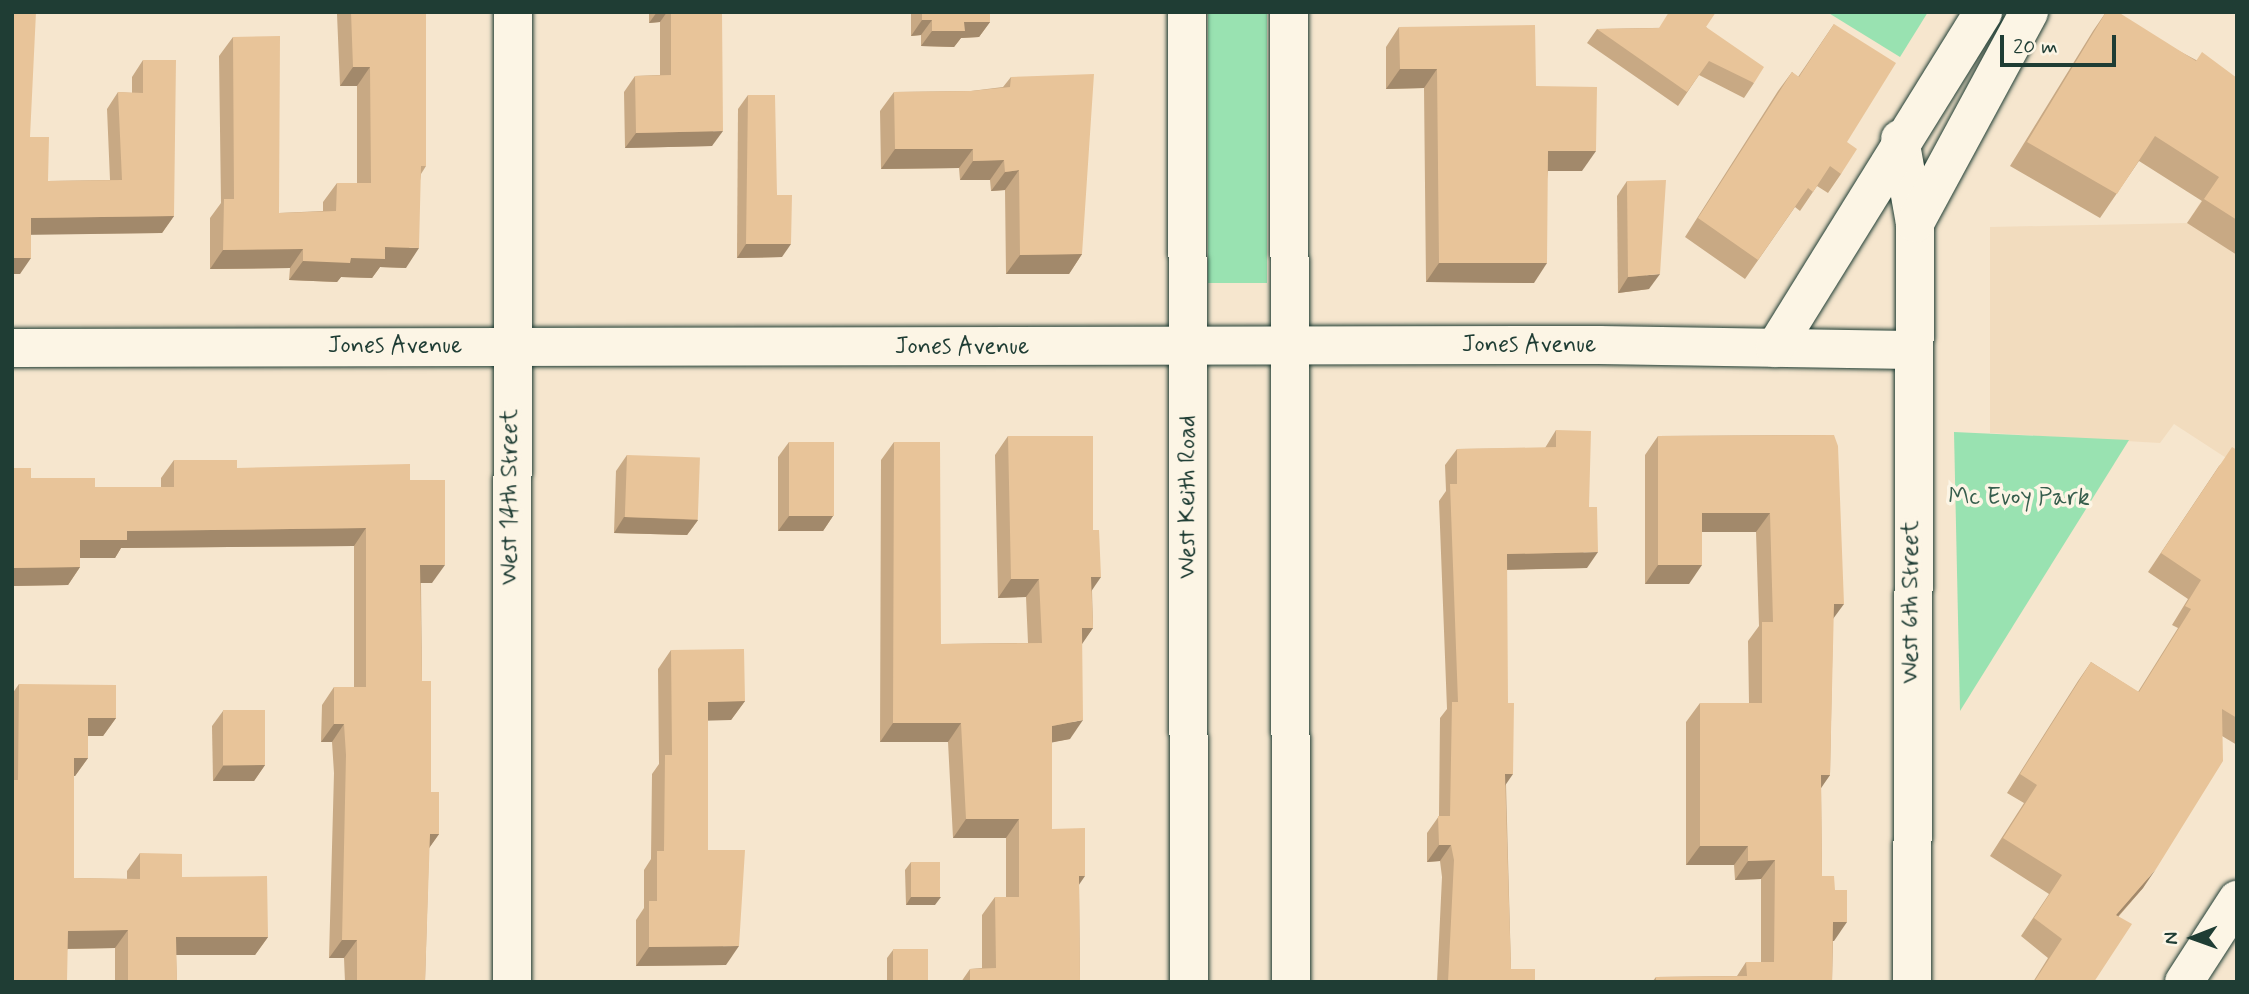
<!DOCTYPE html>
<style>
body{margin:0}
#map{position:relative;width:2249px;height:994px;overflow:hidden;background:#f6e6ce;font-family:Mynerve,sans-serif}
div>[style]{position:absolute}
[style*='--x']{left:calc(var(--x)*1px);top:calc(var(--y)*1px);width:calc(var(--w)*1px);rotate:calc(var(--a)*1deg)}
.built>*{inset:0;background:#f2dcbe}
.green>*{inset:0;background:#99e2b1;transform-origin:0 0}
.roads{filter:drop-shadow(0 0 2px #1f3d34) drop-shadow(0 0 2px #1f3d34)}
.street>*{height:38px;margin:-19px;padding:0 19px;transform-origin:19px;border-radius:19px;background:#fcf5e5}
.secondary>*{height:38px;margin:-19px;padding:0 19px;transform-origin:19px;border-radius:19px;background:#fcf5e5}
.wall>*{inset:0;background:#c8a984}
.shaded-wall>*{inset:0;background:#a2896b}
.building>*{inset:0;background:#e8c499;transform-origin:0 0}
span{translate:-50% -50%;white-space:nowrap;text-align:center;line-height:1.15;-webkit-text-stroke:7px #fcf5e5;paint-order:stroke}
.street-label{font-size:24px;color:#1f3d34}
.park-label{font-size:24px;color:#375e4d}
.frame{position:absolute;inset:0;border:14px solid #1f3d34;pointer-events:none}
.north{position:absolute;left:2158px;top:903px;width:70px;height:70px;-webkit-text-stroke:5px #fcf5e5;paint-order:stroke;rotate:269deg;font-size:19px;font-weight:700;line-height:28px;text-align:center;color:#1f3d34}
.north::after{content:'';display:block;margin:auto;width:24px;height:32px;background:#1f3d34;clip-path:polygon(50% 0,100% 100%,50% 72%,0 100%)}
.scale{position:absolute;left:2000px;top:35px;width:116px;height:32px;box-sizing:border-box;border:4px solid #1f3d34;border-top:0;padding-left:9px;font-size:21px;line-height:24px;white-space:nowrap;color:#1f3d34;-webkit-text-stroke:5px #fcf5e5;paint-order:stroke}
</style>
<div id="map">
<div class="built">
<div style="clip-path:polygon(2237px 145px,2237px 465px,2174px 424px,2160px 443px,1990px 433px,1990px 227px,2187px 223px)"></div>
</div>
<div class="green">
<div style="left:1208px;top:12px;width:59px;height:271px"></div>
<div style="clip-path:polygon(1827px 12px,1928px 12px,1900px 57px)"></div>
<div style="clip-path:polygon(1954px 432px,2129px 440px,1960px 711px)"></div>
</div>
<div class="roads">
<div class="street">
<div style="--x:1900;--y:139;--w:85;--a:79.9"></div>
<div style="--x:1915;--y:223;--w:759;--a:90.23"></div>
<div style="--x:1915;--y:223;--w:240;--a:-61.6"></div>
<div style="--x:12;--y:348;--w:1587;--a:-0.11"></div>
<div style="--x:1599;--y:345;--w:312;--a:0.9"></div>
<div style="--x:1775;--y:348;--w:395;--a:-58.2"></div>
<div style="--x:512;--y:982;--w:970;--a:-89.94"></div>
<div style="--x:2184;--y:982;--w:98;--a:-57.1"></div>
</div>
<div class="secondary">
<div style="--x:1187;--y:12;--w:970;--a:89.88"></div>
<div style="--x:1289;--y:12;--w:970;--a:89.88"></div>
</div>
</div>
<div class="wall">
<div style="clip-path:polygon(330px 12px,426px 12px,426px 166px,421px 174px,406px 268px,380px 267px,372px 278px,341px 277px,337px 282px,289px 280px,290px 268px,210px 269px,210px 218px,221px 203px,219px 56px,233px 37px,279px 213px,323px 211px,323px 202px,337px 183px,357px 183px,357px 86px,340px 86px,337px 14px,330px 14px)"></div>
<div style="clip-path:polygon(649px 12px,722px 12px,712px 146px,625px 148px,624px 92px,635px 76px,660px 75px,660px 22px,649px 23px)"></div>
<div style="clip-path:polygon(911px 12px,990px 12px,990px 22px,979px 37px,961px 38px,954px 47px,921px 46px,921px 35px,911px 36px)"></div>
<div style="clip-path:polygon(2106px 12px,2196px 60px,2237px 78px,2237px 255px,2187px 223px,2202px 201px,2139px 161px,2100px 218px,2010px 166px,2093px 31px)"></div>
<div style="clip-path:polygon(1834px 24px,1847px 142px,1841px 174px,1828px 193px,1817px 186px,1800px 211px,1795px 207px,1745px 279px,1685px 237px,1778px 91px,1792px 72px,1798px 77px)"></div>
<div style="clip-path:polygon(1399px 27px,1536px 86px,1582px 171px,1548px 171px,1534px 283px,1426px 282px,1424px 88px,1386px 89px,1386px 47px)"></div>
<div style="clip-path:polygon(1706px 27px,1754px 83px,1744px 98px,1699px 75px,1678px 106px,1587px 43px,1597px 29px)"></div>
<div style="clip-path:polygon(143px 60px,174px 216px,162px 233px,31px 234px,20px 274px,30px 137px,48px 181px,110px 180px,107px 109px,118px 92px,132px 93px,132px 77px)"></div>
<div style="clip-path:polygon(1011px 77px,1082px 254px,1069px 274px,1006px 274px,1005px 190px,991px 191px,990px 180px,960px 180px,959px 168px,881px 169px,880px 111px,894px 92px,971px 91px,1003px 87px)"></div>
<div style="clip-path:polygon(748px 95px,777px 195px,782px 257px,737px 258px,738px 109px)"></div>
<div style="clip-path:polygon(1627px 181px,1649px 289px,1618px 293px,1617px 196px)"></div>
<div style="clip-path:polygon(1556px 430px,1587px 568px,1507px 570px,1506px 784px,1511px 969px,1535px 982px,1437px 982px,1442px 877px,1440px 861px,1427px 862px,1427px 833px,1439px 816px,1440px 718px,1447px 709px,1439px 501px,1446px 491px,1445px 465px,1457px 449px,1545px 448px)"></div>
<div style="clip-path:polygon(1834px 435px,1833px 618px,1830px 775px,1821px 787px,1822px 876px,1834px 941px,1833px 941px,1832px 982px,1652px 982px,1656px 977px,1737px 976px,1746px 962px,1761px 962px,1761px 879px,1735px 880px,1734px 865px,1686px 865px,1686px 722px,1700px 703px,1749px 703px,1748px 641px,1759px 626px,1756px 532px,1702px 532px,1689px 584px,1645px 584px,1645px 455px,1658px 436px)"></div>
<div style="clip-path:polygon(1008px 436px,1092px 590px,1093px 628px,1082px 643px,1070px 739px,1052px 742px,1052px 829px,1079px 884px,1080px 982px,961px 982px,970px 969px,982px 968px,982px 915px,995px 897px,1006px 897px,1006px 838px,953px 838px,948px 742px,880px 742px,881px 460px,894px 442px,941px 644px,1028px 643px,1026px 597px,998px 598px,995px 455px)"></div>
<div style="clip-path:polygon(789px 442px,833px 516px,823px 531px,778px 531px,778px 457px)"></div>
<div style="clip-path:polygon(2237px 450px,2237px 745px,2222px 736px,2143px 888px,2119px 916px,2094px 982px,2033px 982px,2048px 958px,2021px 936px,2049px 894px,1990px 856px,2024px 803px,2007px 793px,2078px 681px,2091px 662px,2138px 692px,2178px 628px,2172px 625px,2188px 599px,2148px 572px,2219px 466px)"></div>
<div style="clip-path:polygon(627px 455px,698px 520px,687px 535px,614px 533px,616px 471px)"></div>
<div style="clip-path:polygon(174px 460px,237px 468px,410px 480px,432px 583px,421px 583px,422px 681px,431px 792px,439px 834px,429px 848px,425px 982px,345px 982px,344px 958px,329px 958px,334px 773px,332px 742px,321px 742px,322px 705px,334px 687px,354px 687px,354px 546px,121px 548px,115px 558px,80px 558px,80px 567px,68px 585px,12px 586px,31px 478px,95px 487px,161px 487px,161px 478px)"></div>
<div style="clip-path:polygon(671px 650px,745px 701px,731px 720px,708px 720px,708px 850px,726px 965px,636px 966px,636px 920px,644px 908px,644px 870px,651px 859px,652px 774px,659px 764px,658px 669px)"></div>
<div style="clip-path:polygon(19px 684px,116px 718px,103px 736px,88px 736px,88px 758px,75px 776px,74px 776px,74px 878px,127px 879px,127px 871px,140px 853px,182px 877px,268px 937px,255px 955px,176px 955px,177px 982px,115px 982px,115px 948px,68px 949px,12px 982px,12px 694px)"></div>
<div style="clip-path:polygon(223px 711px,265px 765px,254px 781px,213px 781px,212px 726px)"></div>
<div style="clip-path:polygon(911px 862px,935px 905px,906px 905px,905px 870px)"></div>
<div style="clip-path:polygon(893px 950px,928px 982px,887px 982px,887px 958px)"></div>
</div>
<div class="shaded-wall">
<div style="clip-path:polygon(657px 12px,667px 12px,660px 22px,649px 23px)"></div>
<div style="clip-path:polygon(922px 20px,932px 20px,921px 35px,911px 36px)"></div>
<div style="clip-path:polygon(964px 22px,990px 22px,979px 37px,961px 38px,954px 47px,921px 46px,932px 31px)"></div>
<div style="clip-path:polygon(353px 67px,370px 67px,357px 86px,340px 86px)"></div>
<div style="clip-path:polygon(1400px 69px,1437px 69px,1424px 88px,1386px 89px)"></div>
<div style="clip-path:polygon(723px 131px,712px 146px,625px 148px,636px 133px)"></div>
<div style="clip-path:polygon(895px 149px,973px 149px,959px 168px,881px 169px)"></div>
<div style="clip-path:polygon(1548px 151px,1596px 151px,1582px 171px,1534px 171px)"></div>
<div style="clip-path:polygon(1004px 160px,990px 180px,960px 180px,973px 161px)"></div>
<div style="clip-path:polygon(1019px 170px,1005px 190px,991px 191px,1005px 172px)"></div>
<div style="clip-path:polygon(174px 216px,162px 233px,19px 235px,31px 218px)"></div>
<div style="clip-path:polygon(746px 244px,791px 244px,782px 257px,737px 258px)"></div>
<div style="clip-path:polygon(385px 247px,419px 248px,406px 268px,380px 267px,372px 278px,341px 277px,337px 282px,289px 280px,303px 261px,351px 258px)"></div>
<div style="clip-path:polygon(303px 249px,290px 268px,210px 269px,223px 250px)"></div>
<div style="clip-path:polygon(1082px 254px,1069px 274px,1006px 274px,1020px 255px)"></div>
<div style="clip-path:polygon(12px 258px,31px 258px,20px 274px,12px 274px)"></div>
<div style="clip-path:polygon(1439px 263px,1547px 263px,1534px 283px,1426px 282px)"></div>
<div style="clip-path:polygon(1660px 274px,1649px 289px,1618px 293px,1628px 277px)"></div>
<div style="clip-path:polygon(1702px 513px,1770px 513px,1756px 532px,1689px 532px)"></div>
<div style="clip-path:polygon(789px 516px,833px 516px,823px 531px,778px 531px)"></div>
<div style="clip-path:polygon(624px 517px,698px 520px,687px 535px,614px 533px)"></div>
<div style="clip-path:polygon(366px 528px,354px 546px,121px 548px,115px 558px,67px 558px,80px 540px,127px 531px)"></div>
<div style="clip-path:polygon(1598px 552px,1587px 568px,1495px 570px,1507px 554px)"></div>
<div style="clip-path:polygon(420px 565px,445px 565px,432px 583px,408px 583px)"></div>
<div style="clip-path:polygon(1658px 565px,1702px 565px,1689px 584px,1645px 584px)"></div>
<div style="clip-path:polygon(80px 567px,68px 585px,12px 586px,12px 568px)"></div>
<div style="clip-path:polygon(1091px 577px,1101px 577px,1088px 596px)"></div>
<div style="clip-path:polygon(1011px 579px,1039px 579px,1026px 597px,998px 598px)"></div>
<div style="clip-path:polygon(1834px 604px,1844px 604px,1830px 623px)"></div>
<div style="clip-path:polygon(1082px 628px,1093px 628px,1080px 647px)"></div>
<div style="clip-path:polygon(745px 701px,731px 720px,695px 721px,708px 702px)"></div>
<div style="clip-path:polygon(88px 718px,116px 718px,103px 736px,76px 736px)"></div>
<div style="clip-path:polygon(1083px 720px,1070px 739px,1039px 745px,1052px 726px)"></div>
<div style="clip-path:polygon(893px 723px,961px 723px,948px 742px,880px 742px)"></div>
<div style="clip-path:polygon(334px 724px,344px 724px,332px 742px,321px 742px)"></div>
<div style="clip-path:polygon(74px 758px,88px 758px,75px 776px,61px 775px)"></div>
<div style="clip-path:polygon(265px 765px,254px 781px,213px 781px,223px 766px)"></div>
<div style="clip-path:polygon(1505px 774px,1513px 774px,1502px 790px)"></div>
<div style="clip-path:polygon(1821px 775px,1830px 775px,1817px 794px)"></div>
<div style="clip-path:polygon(966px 819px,1019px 819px,1006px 838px,953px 838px)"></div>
<div style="clip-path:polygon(430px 834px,439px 834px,427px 851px)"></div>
<div style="clip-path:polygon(1439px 845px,1451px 845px,1440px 861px,1427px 862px)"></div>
<div style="clip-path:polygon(1700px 846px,1748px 846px,1734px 865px,1686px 865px)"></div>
<div style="clip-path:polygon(1775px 860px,1761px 879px,1735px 880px,1748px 861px)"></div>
<div style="clip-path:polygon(2156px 869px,2143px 888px,2103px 933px,2116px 915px)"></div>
<div style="clip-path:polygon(1079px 876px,1085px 876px,1072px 895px)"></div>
<div style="clip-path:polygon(911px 897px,941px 897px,935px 905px,906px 905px)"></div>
<div style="clip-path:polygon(1833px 922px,1847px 922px,1834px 941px,1819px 941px)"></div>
<div style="clip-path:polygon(128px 930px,115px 948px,56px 949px,68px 931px)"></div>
<div style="clip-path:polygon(176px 937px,268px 937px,255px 955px,164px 955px)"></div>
<div style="clip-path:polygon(342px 940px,357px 940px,344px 958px,329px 958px)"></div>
<div style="clip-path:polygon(739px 946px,726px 965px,636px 966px,649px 947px)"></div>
</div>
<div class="building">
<div style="clip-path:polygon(12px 12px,36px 12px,30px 137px,49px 137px,48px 181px,122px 180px,118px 92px,143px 93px,143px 60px,176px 60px,174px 216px,31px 218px,31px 258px,12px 258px)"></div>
<div style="clip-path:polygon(351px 12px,426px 12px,426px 166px,421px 166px,419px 248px,385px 247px,385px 259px,351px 258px,350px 263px,303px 261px,303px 249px,223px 250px,224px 199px,234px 199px,233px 37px,280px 36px,279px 213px,336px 211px,337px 183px,371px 183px,370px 67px,353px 67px)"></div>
<div style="clip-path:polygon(671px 12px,722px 12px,723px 131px,636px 133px,635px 76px,671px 75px)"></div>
<div style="clip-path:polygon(922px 12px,990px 12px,990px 22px,964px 22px,965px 31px,932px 31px,932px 20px,922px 20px)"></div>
<div style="clip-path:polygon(1669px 12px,1716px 12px,1706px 27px,1764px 67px,1754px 83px,1709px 61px,1687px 92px,1597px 29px,1659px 28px)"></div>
<div style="clip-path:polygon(2106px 12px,2118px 12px,2196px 61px,2202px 52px,2237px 78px,2237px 220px,2204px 199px,2219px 177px,2155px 136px,2117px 194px,2027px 142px)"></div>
<div style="clip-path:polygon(1834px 24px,1896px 63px,1847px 142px,1857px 149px,1841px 174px,1830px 166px,1813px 192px,1808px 188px,1758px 260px,1698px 218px,1792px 72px,1799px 77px)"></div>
<div style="clip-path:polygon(1535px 25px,1536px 86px,1597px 87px,1596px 151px,1548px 151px,1547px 263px,1439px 263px,1437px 69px,1400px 69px,1399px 27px)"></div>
<div style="clip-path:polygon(1094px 74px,1082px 254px,1020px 255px,1019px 170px,1005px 172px,1004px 160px,973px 161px,973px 149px,895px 149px,894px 92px,971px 91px,1010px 87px,1011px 77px)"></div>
<div style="clip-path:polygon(748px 95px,775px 95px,777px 195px,792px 195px,791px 244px,746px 244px)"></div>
<div style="clip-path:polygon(1666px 180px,1660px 274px,1628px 277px,1627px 181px)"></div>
<div style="clip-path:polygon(1556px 430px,1591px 431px,1589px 507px,1597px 507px,1598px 552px,1507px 554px,1508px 703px,1514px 703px,1513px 774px,1505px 774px,1511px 969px,1535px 969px,1535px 982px,1448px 982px,1454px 860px,1451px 845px,1439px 845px,1438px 816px,1450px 816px,1452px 702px,1458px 702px,1450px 484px,1457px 484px,1457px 449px,1556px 447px)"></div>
<div style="clip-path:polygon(1834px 435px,1838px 446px,1844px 604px,1834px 604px,1830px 775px,1821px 775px,1822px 876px,1834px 876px,1835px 890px,1847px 890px,1847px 922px,1833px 922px,1832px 982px,1656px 982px,1656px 977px,1747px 976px,1746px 962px,1774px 962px,1775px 860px,1748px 861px,1748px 846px,1700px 846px,1700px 703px,1762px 703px,1762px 622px,1773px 622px,1770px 513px,1702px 513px,1702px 565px,1658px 565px,1658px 436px)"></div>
<div style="clip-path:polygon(1008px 436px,1093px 436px,1093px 530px,1099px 530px,1101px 577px,1091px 577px,1093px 628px,1082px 628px,1083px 720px,1052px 726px,1052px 829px,1085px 828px,1085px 876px,1079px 876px,1080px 982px,970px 982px,970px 969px,996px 968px,995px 897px,1019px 897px,1019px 819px,966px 819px,961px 723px,893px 723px,894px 442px,940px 442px,941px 644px,1042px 643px,1039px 579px,1011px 579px)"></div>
<div style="left:789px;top:442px;width:45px;height:74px"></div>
<div style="clip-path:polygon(2232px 447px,2237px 450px,2237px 718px,2222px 709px,2223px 761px,2156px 869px,2116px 915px,2132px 924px,2094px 982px,2034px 982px,2062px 939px,2034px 918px,2062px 875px,2003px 838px,2037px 785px,2020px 774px,2091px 662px,2139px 692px,2191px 609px,2185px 606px,2201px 580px,2161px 553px)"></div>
<div style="left:627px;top:455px;width:73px;height:62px;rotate:2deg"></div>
<div style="clip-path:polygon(174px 460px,237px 460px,237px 468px,410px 464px,410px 480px,445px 480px,445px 565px,420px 565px,422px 681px,431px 681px,431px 792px,439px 792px,439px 834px,430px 834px,425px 982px,357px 982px,357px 940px,342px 940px,346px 755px,344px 724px,334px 724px,334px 687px,366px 687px,366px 528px,127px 531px,127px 540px,80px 540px,80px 567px,12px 568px,12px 468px,31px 468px,31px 478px,95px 478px,95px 487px,174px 487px)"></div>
<div style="clip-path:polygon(744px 649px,745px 701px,708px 702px,708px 850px,745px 850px,739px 946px,649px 947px,649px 901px,657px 901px,657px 851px,664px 851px,665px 755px,672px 755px,671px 650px)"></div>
<div style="clip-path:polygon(19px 684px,116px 685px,116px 718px,88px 718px,88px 758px,74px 758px,74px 878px,140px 879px,140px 853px,182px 854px,182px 877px,267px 876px,268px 937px,176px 937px,177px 982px,128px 982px,128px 930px,68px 931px,67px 982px,12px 982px,12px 780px,18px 780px)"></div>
<div style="left:265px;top:710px;width:55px;height:42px;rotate:90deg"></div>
<div style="left:911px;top:862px;width:29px;height:35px"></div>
<div style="left:928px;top:949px;width:33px;height:35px;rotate:90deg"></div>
</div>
<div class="street-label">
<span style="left:1529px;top:345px">Jones Avenue</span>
<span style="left:395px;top:346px">Jones Avenue</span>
<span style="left:962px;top:347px">Jones Avenue</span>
<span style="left:510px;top:497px;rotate:-90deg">West 14th Street</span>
<span style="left:1188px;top:497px;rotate:-90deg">West Keith Road</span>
<span style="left:1911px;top:602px;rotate:-90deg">West 6th Street</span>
</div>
<div class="park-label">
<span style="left:2019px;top:498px">Mc Evoy Park</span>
</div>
<div class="frame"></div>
<div class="north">N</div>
<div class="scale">20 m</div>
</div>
